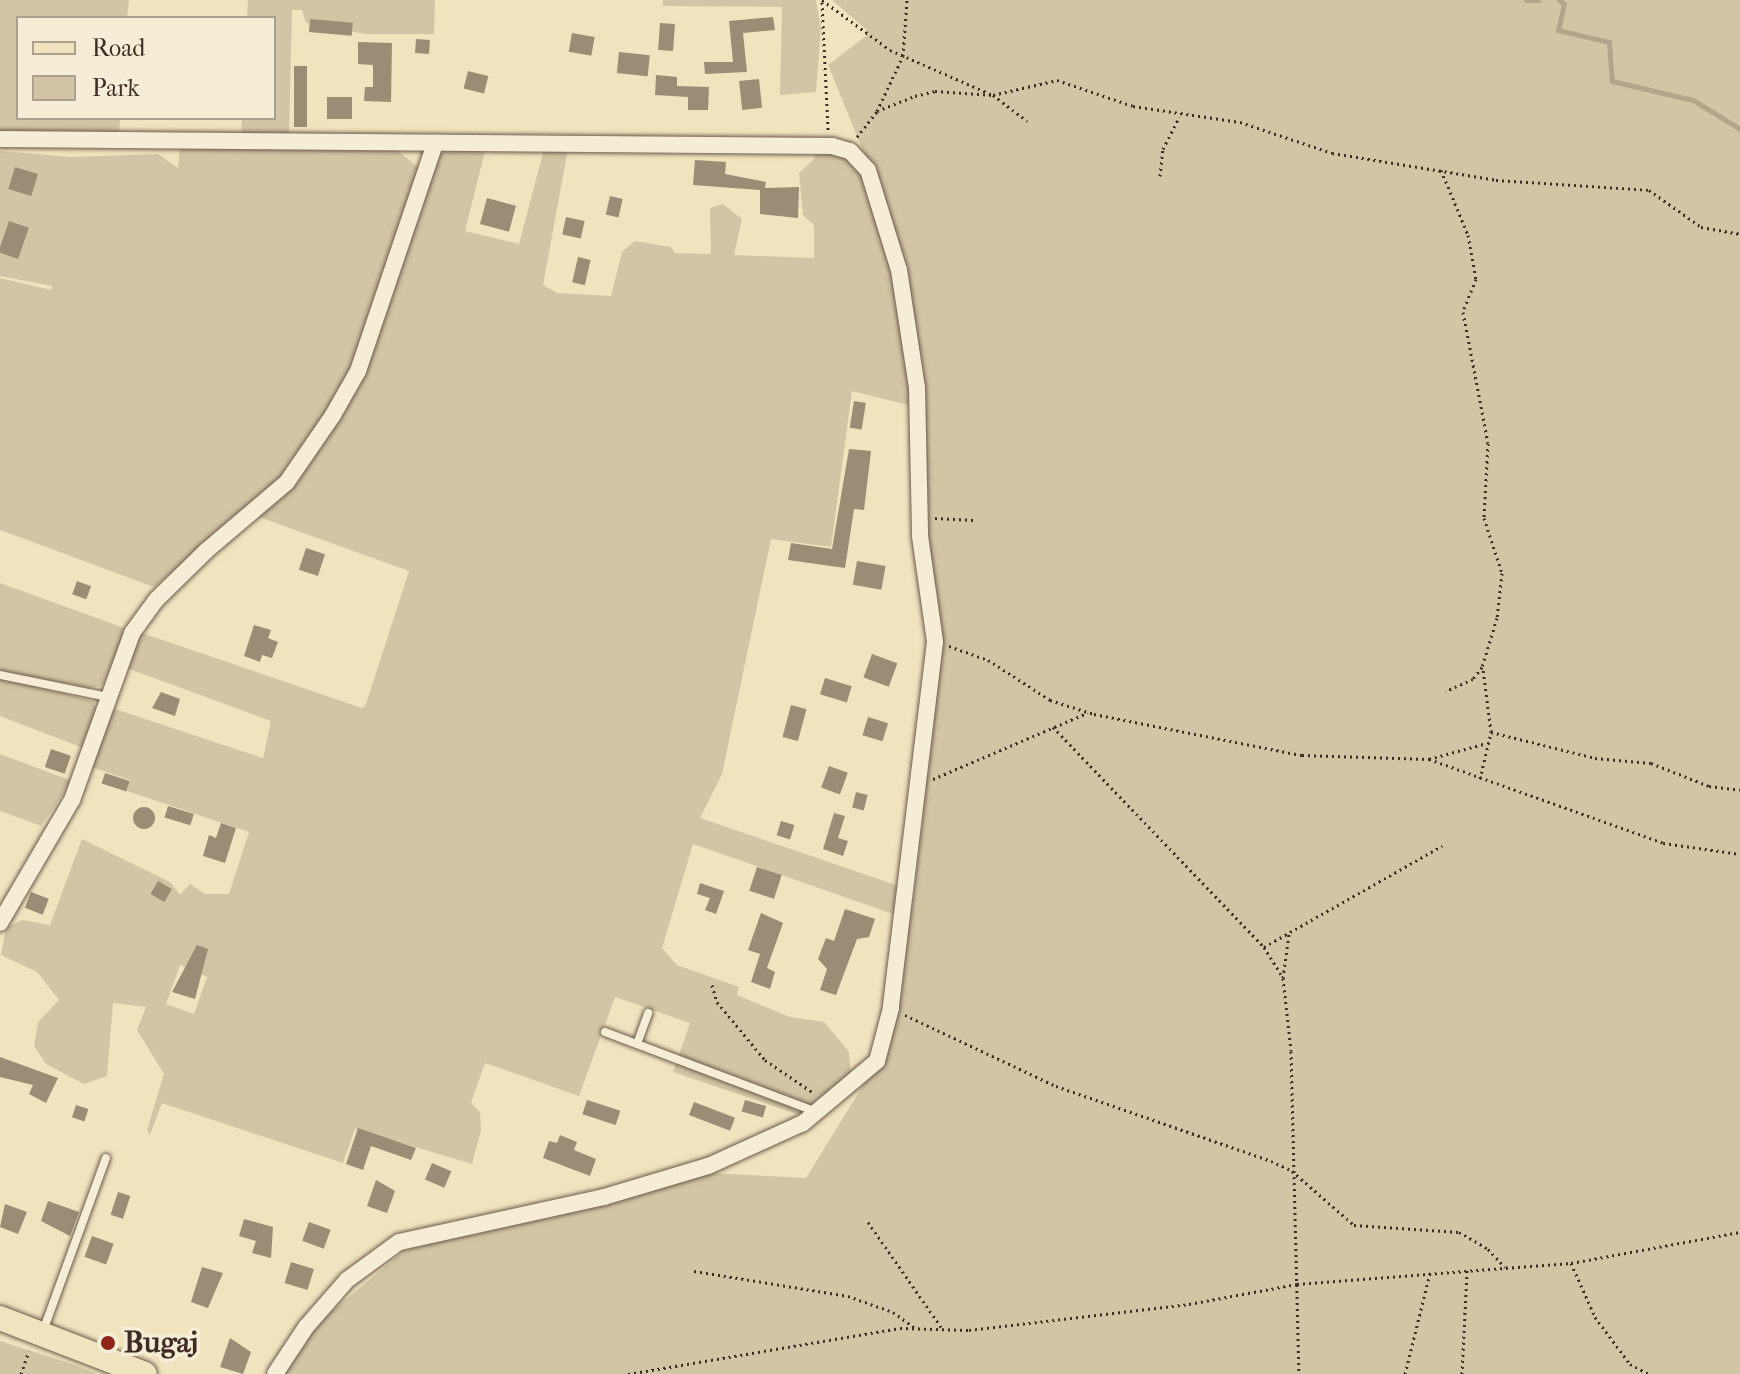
<!DOCTYPE html>
<style>
body{margin:0}
#map{position:relative;width:1740px;height:1374px;overflow:hidden;background:#f0e4bf;font-family:"IM FELL French Canon",serif}
div>[style]{position:absolute}
[style*='--x']{left:calc(var(--x)*1px);top:calc(var(--y)*1px);width:calc(var(--w)*1px);rotate:calc(var(--a)*1deg)}
.green>*{inset:0;background:#d2c5a5}
.stream>*{height:5px;margin:-2.5px;padding:0 2.5px;transform-origin:2.5px;border-radius:2.5px;background:#b3a58b}
.building>*{inset:0;background:#9b8c75;transform-origin:0 0}
.round{border-radius:50%}
.path>*{height:3px;margin-top:-1.5px;transform-origin:0;background:repeating-linear-gradient(90deg,#3e2c25 0 2px,transparent 0 6px)}
.roads{filter:drop-shadow(0 0 2px #6a5a4c) drop-shadow(0 0 2px #6a5a4c)}
.service>*{height:8px;margin:-4px;padding:0 4px;transform-origin:4px;border-radius:4px;background:#f5edd5}
.minor>*{height:16px;margin:-8px;padding:0 8px;transform-origin:8px;border-radius:8px;background:#f5edd5}
.primary>*{height:24px;margin:-12px;padding:0 12px;transform-origin:12px;border-radius:12px;background:#f0e4bf}
.dots>*{width:22px;height:22px;translate:-50% -50%;box-sizing:border-box;border:4px solid #f5edd5;border-radius:50%}
span{translate:-50% -50%;white-space:nowrap;text-align:center;line-height:1.15;-webkit-text-stroke:7px #f5edd5;paint-order:stroke}
.poi-label{font-size:30px;color:#3e2c25;font-weight:700}
.left{translate:0 -50%;text-align:left}
.legend{position:absolute;left:16px;top:16px;width:260px;height:104px;box-sizing:border-box;background:#f5edd5;border:2px solid #aca08f;margin:0;padding:10px 14px;list-style:none;font-size:24px;color:#3e2c25}
.legend li{display:flex;align-items:center;gap:16px;height:40px}
.legend b{width:40px;border:2px solid #aca08f}
</style>
<div id="map">
<div class="green">
<div style="clip-path:polygon(0 0,129px 0,127px 18px,18px 18px,18px 118px,120px 118px,119px 133px,0 133px)"></div>
<div style="clip-path:polygon(248px 0,435px 0,434px 34px,365px 34px,306px 23px,302px 10px,292px 10px,289px 134px,241px 134px,242px 118px,274px 118px,274px 18px,247px 18px)"></div>
<div style="clip-path:polygon(663px 0,816px 0,821px 28px,816px 92px,780px 95px,782px 7px,663px 6px)"></div>
<div style="clip-path:polygon(832px 0,1740px 0,1740px 1374px,283px 1374px,308px 1331px,404px 1251px,485px 1225px,710px 1173px,806px 1178px,878px 1061px,914px 893px,941px 648px,925px 554px,924px 396px,869px 165px,828px 65px,866px 36px,867px 30px)"></div>
<div style="clip-path:polygon(180px 147px,394px 148px,419px 168px,358px 352px,334px 405px,282px 479px,154px 587px,0 530px,0 278px,51px 290px,52px 286px,0 276px,0 151px,71px 157px,158px 154px,178px 168px)"></div>
<div style="clip-path:polygon(evenodd,486px 147px,465px 231px,519px 244px,544px 149px,568px 149px,543px 285px,557px 293px,611px 296px,622px 252px,635px 241px,671px 247px,675px 253px,711px 254px,710px 208px,723px 204px,742px 219px,734px 255px,814px 258px,814px 225px,803px 215px,799px 173px,815px 158px,815px 150px,839px 151px,858px 164px,887px 243px,912px 406px,852px 391px,831px 547px,771px 539px,722px 774px,700px 818px,899px 886px,896px 915px,693px 844px,662px 948px,677px 965px,739px 987px,737px 995px,790px 1017px,824px 1022px,849px 1052px,851px 1075px,818px 1107px,797px 1114px,673px 1072px,690px 1023px,615px 997px,579px 1096px,485px 1063px,471px 1103px,480px 1112px,481px 1130px,472px 1164px,355px 1129px,343px 1163px,162px 1103px,150px 1135px,147px 1130px,164px 1074px,137px 1030px,146px 1007px,113px 1003px,107px 1076px,84px 1084px,46px 1064px,34px 1046px,38px 1022px,59px 1000px,37px 972px,1px 955px,6px 928px,22px 920px,50px 925px,82px 839px,170px 882px,180px 895px,190px 884px,205px 894px,229px 894px,249px 832px,127px 791px,130px 780px,92px 767px,112px 708px,263px 758px,271px 721px,124px 667px,139px 632px,362px 708px,366px 704px,409px 571px,256px 516px,280px 498px,326px 438px,434px 161px,447px 149px,486px 147px,180px 965px,207px 977px,194px 1014px,166px 1004px,180px 965px)"></div>
<div style="clip-path:polygon(0 583px,127px 629px,103px 685px,90px 688px,0 671px)"></div>
<div style="clip-path:polygon(0 678px,93px 701px,97px 712px,86px 749px,0 716px)"></div>
<div style="clip-path:polygon(0 754px,72px 781px,41px 826px,0 811px)"></div>
<div style="clip-path:polygon(0 1341px,78px 1366px,97px 1374px,0 1374px)"></div>
</div>
<div class="stream">
<div style="--x:1526;--y:0;--w:12;--a:0"></div>
<div style="--x:1559;--y:0;--w:6;--a:39"></div>
<div style="--x:1564;--y:4;--w:27;--a:103"></div>
<div style="--x:1558;--y:30;--w:52;--a:13.2"></div>
<div style="--x:1609;--y:42;--w:39;--a:86"></div>
<div style="--x:1612;--y:81;--w:83;--a:13.2"></div>
<div style="--x:1693;--y:100;--w:55;--a:31.7"></div>
</div>
<div class="building">
<div style="clip-path:polygon(773px 17px,775px 30px,743px 33px,747px 72px,705px 74px,704px 62px,733px 62px,729px 21px)"></div>
<div style="left:310px;top:19px;width:43px;height:13px;rotate:5deg"></div>
<div style="left:660px;top:23px;width:15px;height:27px;rotate:4deg"></div>
<div style="left:572px;top:33px;width:23px;height:19px;rotate:10deg"></div>
<div style="left:416px;top:39px;width:14px;height:14px;rotate:4deg"></div>
<div style="clip-path:polygon(358px 42px,392px 43px,391px 102px,364px 101px,365px 87px,373px 87px,373px 65px,358px 64px)"></div>
<div style="left:619px;top:52px;width:31px;height:21px;rotate:6deg"></div>
<div style="left:294px;top:66px;width:13px;height:61px"></div>
<div style="left:468px;top:71px;width:21px;height:18px;rotate:14deg"></div>
<div style="clip-path:polygon(656px 75px,677px 77px,677px 86px,709px 87px,708px 110px,688px 110px,688px 97px,655px 95px)"></div>
<div style="left:759px;top:79px;width:29px;height:20px;rotate:84deg"></div>
<div style="left:327px;top:97px;width:25px;height:22px"></div>
<div style="clip-path:polygon(695px 160px,726px 162px,725px 174px,766px 182px,765px 188px,799px 187px,798px 218px,760px 214px,760px 190px,693px 185px)"></div>
<div style="left:15px;top:167px;width:24px;height:23px;rotate:17deg"></div>
<div style="left:610px;top:196px;width:13px;height:19px;rotate:13deg"></div>
<div style="left:487px;top:198px;width:30px;height:27px;rotate:15deg"></div>
<div style="left:566px;top:217px;width:19px;height:18px;rotate:12deg"></div>
<div style="left:9px;top:221px;width:21px;height:33px;rotate:19deg"></div>
<div style="left:578px;top:257px;width:13px;height:26px;rotate:13deg"></div>
<div style="left:854px;top:401px;width:12px;height:27px;rotate:9deg"></div>
<div style="clip-path:polygon(849px 449px,871px 451px,864px 510px,854px 509px,845px 568px,788px 560px,791px 543px,832px 549px)"></div>
<div style="left:306px;top:548px;width:20px;height:23px;rotate:18deg"></div>
<div style="left:857px;top:561px;width:29px;height:24px;rotate:10deg"></div>
<div style="left:77px;top:581px;width:15px;height:14px;rotate:20deg"></div>
<div style="clip-path:polygon(254px 625px,271px 630px,268px 638px,278px 642px,272px 658px,262px 655px,260px 662px,244px 656px)"></div>
<div style="left:872px;top:654px;width:27px;height:25px;rotate:20deg"></div>
<div style="left:825px;top:678px;width:28px;height:17px;rotate:17deg"></div>
<div style="clip-path:polygon(161px 692px,180px 699px,175px 716px,152px 708px)"></div>
<div style="left:791px;top:705px;width:16px;height:33px;rotate:15deg"></div>
<div style="left:868px;top:717px;width:21px;height:19px;rotate:17deg"></div>
<div style="left:51px;top:749px;width:21px;height:19px;rotate:19deg"></div>
<div style="left:829px;top:766px;width:20px;height:23px;rotate:20deg"></div>
<div style="left:105px;top:773px;width:26px;height:11px;rotate:18deg"></div>
<div style="left:856px;top:792px;width:12px;height:16px;rotate:14deg"></div>
<div style="left:168px;top:806px;width:27px;height:12px;rotate:17deg"></div>
<div class="round" style="left:133px;top:807px;width:22px;height:22px"></div>
<div style="clip-path:polygon(834px 813px,845px 816px,838px 838px,848px 841px,843px 856px,823px 849px)"></div>
<div style="left:781px;top:821px;width:14px;height:15px;rotate:17deg"></div>
<div style="clip-path:polygon(221px 823px,236px 828px,225px 863px,203px 856px,209px 835px,216px 838px)"></div>
<div style="left:757px;top:867px;width:26px;height:25px;rotate:18deg"></div>
<div style="left:158px;top:881px;width:16px;height:15px;rotate:30deg"></div>
<div style="clip-path:polygon(700px 883px,724px 891px,716px 914px,705px 910px,710px 898px,697px 894px)"></div>
<div style="left:31px;top:892px;width:19px;height:17px;rotate:21deg"></div>
<div style="clip-path:polygon(845px 909px,875px 919px,869px 937px,857px 939px,836px 995px,820px 990px,827px 969px,818px 959px,826px 938px,834px 941px)"></div>
<div style="clip-path:polygon(761px 913px,783px 923px,767px 968px,775px 972px,770px 989px,751px 982px,760px 954px,748px 950px)"></div>
<div style="clip-path:polygon(197px 945px,208px 949px,195px 999px,172px 992px)"></div>
<div style="clip-path:polygon(0 1057px,58px 1078px,46px 1103px,29px 1094px,33px 1085px,0 1077px)"></div>
<div style="left:587px;top:1100px;width:35px;height:15px;rotate:18deg"></div>
<div style="left:745px;top:1100px;width:22px;height:12px;rotate:16deg"></div>
<div style="left:694px;top:1102px;width:44px;height:14px;rotate:21deg"></div>
<div style="left:76px;top:1105px;width:13px;height:13px;rotate:18deg"></div>
<div style="clip-path:polygon(358px 1128px,416px 1148px,411px 1160px,371px 1146px,363px 1170px,346px 1164px)"></div>
<div style="clip-path:polygon(560px 1135px,577px 1142px,574px 1150px,596px 1159px,590px 1176px,543px 1158px,549px 1141px,557px 1143px)"></div>
<div style="left:432px;top:1163px;width:21px;height:18px;rotate:23deg"></div>
<div style="clip-path:polygon(376px 1180px,395px 1191px,387px 1213px,367px 1206px)"></div>
<div style="left:118px;top:1192px;width:13px;height:24px;rotate:18deg"></div>
<div style="clip-path:polygon(48px 1201px,79px 1212px,70px 1236px,41px 1221px)"></div>
<div style="clip-path:polygon(5px 1204px,27px 1212px,18px 1234px,0 1227px)"></div>
<div style="clip-path:polygon(244px 1219px,273px 1227px,271px 1258px,252px 1253px,256px 1241px,239px 1236px)"></div>
<div style="left:309px;top:1222px;width:23px;height:20px;rotate:20deg"></div>
<div style="left:92px;top:1236px;width:23px;height:22px;rotate:20deg"></div>
<div style="left:291px;top:1262px;width:24px;height:22px;rotate:17deg"></div>
<div style="clip-path:polygon(202px 1267px,223px 1273px,208px 1308px,191px 1302px)"></div>
<div style="clip-path:polygon(230px 1338px,251px 1352px,243px 1374px,220px 1367px)"></div>
</div>
<div class="path">
<div style="--x:822;--y:0;--w:84;--a:36.3"></div>
<div style="--x:890;--y:50;--w:112;--a:23.6"></div>
<div style="--x:993;--y:95;--w:43;--a:37.4"></div>
<div style="--x:822;--y:2;--w:128;--a:87.3"></div>
<div style="--x:877;--y:111;--w:61;--a:-64.7"></div>
<div style="--x:903;--y:56;--w:56;--a:-85.9"></div>
<div style="--x:857;--y:137;--w:33;--a:-52"></div>
<div style="--x:877;--y:111;--w:41;--a:-21.5"></div>
<div style="--x:915;--y:96;--w:21;--a:-14"></div>
<div style="--x:935;--y:91;--w:58;--a:3.9"></div>
<div style="--x:993;--y:95;--w:66;--a:-13.2"></div>
<div style="--x:1057;--y:80;--w:80;--a:18.9"></div>
<div style="--x:1133;--y:106;--w:108;--a:8.5"></div>
<div style="--x:1240;--y:122;--w:97;--a:18.6"></div>
<div style="--x:1332;--y:153;--w:166;--a:9.3"></div>
<div style="--x:1496;--y:180;--w:153;--a:3.7"></div>
<div style="--x:1649;--y:190;--w:64;--a:35.4"></div>
<div style="--x:1701;--y:227;--w:40;--a:10"></div>
<div style="--x:1441;--y:170;--w:70;--a:67.4"></div>
<div style="--x:1468;--y:235;--w:45;--a:79.7"></div>
<div style="--x:1476;--y:279;--w:35;--a:112"></div>
<div style="--x:1463;--y:312;--w:133;--a:79.2"></div>
<div style="--x:1488;--y:443;--w:75;--a:93.1"></div>
<div style="--x:1484;--y:518;--w:58;--a:71.9"></div>
<div style="--x:1502;--y:573;--w:45;--a:96.3"></div>
<div style="--x:1497;--y:618;--w:51;--a:107"></div>
<div style="--x:1482;--y:667;--w:15;--a:127"></div>
<div style="--x:1473;--y:679;--w:30;--a:156"></div>
<div style="--x:1160;--y:176;--w:27;--a:-84"></div>
<div style="--x:1163;--y:149;--w:36;--a:-63"></div>
<div style="--x:935;--y:518;--w:39;--a:3"></div>
<div style="--x:949;--y:646;--w:41;--a:19.7"></div>
<div style="--x:988;--y:660;--w:74;--a:32.8"></div>
<div style="--x:1050;--y:700;--w:46;--a:17.7"></div>
<div style="--x:1094;--y:714;--w:212;--a:11.2"></div>
<div style="--x:1302;--y:755;--w:127;--a:1.8"></div>
<div style="--x:1429;--y:759;--w:249;--a:19.7"></div>
<div style="--x:1663;--y:843;--w:78;--a:8.1"></div>
<div style="--x:1053;--y:727;--w:305;--a:46.2"></div>
<div style="--x:1264;--y:947;--w:36;--a:58"></div>
<div style="--x:1283;--y:978;--w:73;--a:83.7"></div>
<div style="--x:1291;--y:1051;--w:323;--a:88.6"></div>
<div style="--x:1491;--y:732;--w:107;--a:14"></div>
<div style="--x:1595;--y:758;--w:56;--a:5.1"></div>
<div style="--x:1651;--y:763;--w:62;--a:21.6"></div>
<div style="--x:1709;--y:786;--w:31;--a:7"></div>
<div style="--x:1429;--y:759;--w:60;--a:-15.4"></div>
<div style="--x:933;--y:779;--w:168;--a:-23.2"></div>
<div style="--x:1480;--y:779;--w:48;--a:-76.8"></div>
<div style="--x:1491;--y:732;--w:64;--a:-97.2"></div>
<div style="--x:1264;--y:947;--w:205;--a:-29.6"></div>
<div style="--x:1283;--y:978;--w:44;--a:-82.2"></div>
<div style="--x:712;--y:985;--w:18;--a:74"></div>
<div style="--x:717;--y:1002;--w:75;--a:50.4"></div>
<div style="--x:765;--y:1060;--w:59;--a:34"></div>
<div style="--x:905;--y:1015;--w:167;--a:25.2"></div>
<div style="--x:1056;--y:1086;--w:228;--a:19.2"></div>
<div style="--x:1271;--y:1161;--w:23;--a:25"></div>
<div style="--x:1292;--y:1171;--w:82;--a:41.1"></div>
<div style="--x:1354;--y:1225;--w:105;--a:3.8"></div>
<div style="--x:1459;--y:1232;--w:34;--a:30"></div>
<div style="--x:1488;--y:1249;--w:25;--a:47"></div>
<div style="--x:868;--y:1222;--w:128;--a:55.2"></div>
<div style="--x:1571;--y:1263;--w:59;--a:66"></div>
<div style="--x:1595;--y:1317;--w:59;--a:53.3"></div>
<div style="--x:1630;--y:1364;--w:21;--a:28"></div>
<div style="--x:694;--y:1271;--w:156;--a:9.2"></div>
<div style="--x:848;--y:1296;--w:48;--a:19.6"></div>
<div style="--x:893;--y:1312;--w:27;--a:36"></div>
<div style="--x:21;--y:1374;--w:24;--a:-71"></div>
<div style="--x:628;--y:1374;--w:276;--a:-9.6"></div>
<div style="--x:900;--y:1328;--w:69;--a:1.7"></div>
<div style="--x:969;--y:1330;--w:222;--a:-6.7"></div>
<div style="--x:1189;--y:1304;--w:110;--a:-10.5"></div>
<div style="--x:1297;--y:1284;--w:275;--a:-4.4"></div>
<div style="--x:1571;--y:1263;--w:172;--a:-10.4"></div>
<div style="--x:1405;--y:1374;--w:104;--a:-76.1"></div>
<div style="--x:1462;--y:1374;--w:104;--a:-87.2"></div>
</div>
<div class="roads">
<div class="service">
<div style="--x:0;--y:675;--w:110;--a:11.5"></div>
<div style="--x:605;--y:1032;--w:227;--a:20.7"></div>
<div style="--x:637;--y:1044;--w:33;--a:-70"></div>
<div style="--x:43;--y:1331;--w:184;--a:-70"></div>
</div>
<div class="minor">
<div style="--x:0;--y:139;--w:832;--a:0.48"></div>
<div style="--x:832;--y:146;--w:19;--a:16"></div>
<div style="--x:850;--y:151;--w:26;--a:47"></div>
<div style="--x:868;--y:170;--w:105;--a:72.8"></div>
<div style="--x:899;--y:270;--w:119;--a:81.3"></div>
<div style="--x:917;--y:388;--w:148;--a:88.8"></div>
<div style="--x:920;--y:536;--w:107;--a:81.9"></div>
<div style="--x:935;--y:642;--w:369;--a:96.9"></div>
<div style="--x:891;--y:1008;--w:55;--a:104.8"></div>
<div style="--x:877;--y:1061;--w:97;--a:140"></div>
<div style="--x:803;--y:1123;--w:104;--a:155.6"></div>
<div style="--x:708;--y:1166;--w:109;--a:163.4"></div>
<div style="--x:604;--y:1197;--w:210;--a:167.6"></div>
<div style="--x:399;--y:1242;--w:64;--a:143.8"></div>
<div style="--x:347;--y:1280;--w:62;--a:131.1"></div>
<div style="--x:306;--y:1327;--w:56;--a:123.4"></div>
<div style="--x:0;--y:923;--w:143;--a:-59.7"></div>
<div style="--x:72;--y:800;--w:177;--a:-70.2"></div>
<div style="--x:132;--y:633;--w:41;--a:-54"></div>
<div style="--x:156;--y:600;--w:70;--a:-44.4"></div>
<div style="--x:206;--y:551;--w:106;--a:-40.4"></div>
<div style="--x:287;--y:482;--w:81;--a:-55.5"></div>
<div style="--x:333;--y:415;--w:51;--a:-60.4"></div>
<div style="--x:358;--y:371;--w:241;--a:-71.3"></div>
</div>
<div class="primary">
<div style="--x:0;--y:1318;--w:155;--a:21.1"></div>
</div>
</div>
<div class="dots">
<div style="left:108px;top:1343px;background:#8f2418"></div>
</div>
<div class="poi-label">
<span class="left" style="left:124px;top:1343px">Bugaj</span>
</div>
<ul class="legend">
<li><b style="height:10px;background:#f0e4bf"></b>Road</li>
<li><b style="height:22px;background:#d2c5a5"></b>Park</li>
</ul>
</div>
